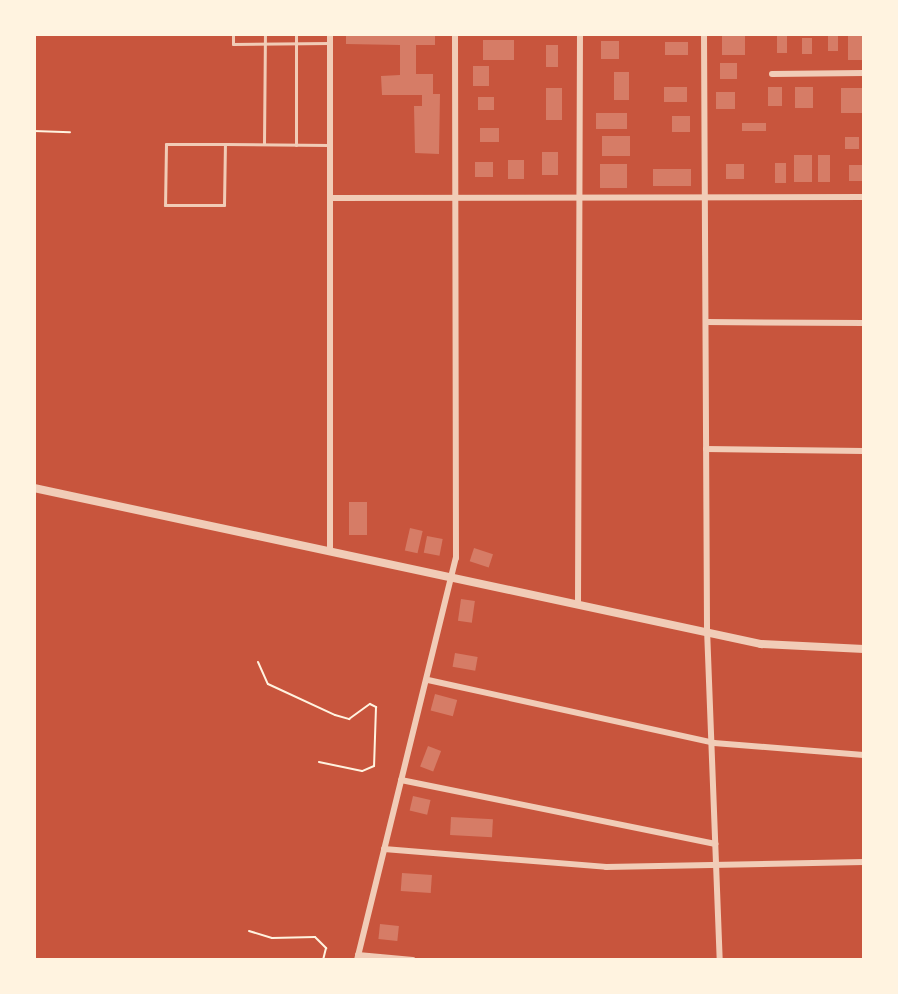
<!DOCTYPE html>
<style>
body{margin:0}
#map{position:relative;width:898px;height:994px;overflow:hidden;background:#c8553d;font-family:Quicksand,sans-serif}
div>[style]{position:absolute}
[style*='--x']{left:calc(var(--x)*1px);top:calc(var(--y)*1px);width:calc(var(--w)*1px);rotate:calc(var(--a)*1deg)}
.building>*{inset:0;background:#d67c66;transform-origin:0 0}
.path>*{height:2px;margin:-1px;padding:0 1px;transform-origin:1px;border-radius:1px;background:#fff3e0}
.service>*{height:3px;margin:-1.5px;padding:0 1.5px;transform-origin:1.5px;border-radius:1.5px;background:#f1ccb7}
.minor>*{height:6px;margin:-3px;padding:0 3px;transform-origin:3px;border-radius:3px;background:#f1ccb7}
.tertiary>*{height:8px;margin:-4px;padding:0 4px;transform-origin:4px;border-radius:4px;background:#f1ccb7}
span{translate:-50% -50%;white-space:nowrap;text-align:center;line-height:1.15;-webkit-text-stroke:4.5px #fff3e0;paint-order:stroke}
.frame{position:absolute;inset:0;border:36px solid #fff3e0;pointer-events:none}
</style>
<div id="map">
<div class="building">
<div style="clip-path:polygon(346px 34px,435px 34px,435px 45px,416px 45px,416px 74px,433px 74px,433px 94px,440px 94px,439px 154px,415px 153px,414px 106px,422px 106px,422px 95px,382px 95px,381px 76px,400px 75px,400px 45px,346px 44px)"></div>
<div style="left:777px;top:34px;width:10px;height:19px"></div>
<div style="left:828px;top:34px;width:10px;height:17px"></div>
<div style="left:722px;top:35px;width:23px;height:20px"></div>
<div style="left:848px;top:35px;width:14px;height:25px"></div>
<div style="left:802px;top:38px;width:10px;height:16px"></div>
<div style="left:483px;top:40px;width:31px;height:20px"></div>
<div style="left:601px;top:41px;width:18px;height:18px"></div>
<div style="left:665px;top:42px;width:23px;height:13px"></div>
<div style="left:546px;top:45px;width:12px;height:22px"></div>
<div style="left:720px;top:63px;width:17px;height:16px"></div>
<div style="left:473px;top:66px;width:16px;height:20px"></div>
<div style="left:614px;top:72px;width:15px;height:28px"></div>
<div style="left:664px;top:87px;width:23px;height:15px"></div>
<div style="left:768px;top:87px;width:14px;height:19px"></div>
<div style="left:795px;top:87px;width:18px;height:21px"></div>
<div style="left:546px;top:88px;width:16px;height:32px"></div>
<div style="left:841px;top:88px;width:21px;height:25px"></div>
<div style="left:716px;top:92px;width:19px;height:17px"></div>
<div style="left:494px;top:97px;width:13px;height:16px;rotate:90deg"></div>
<div style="left:596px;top:113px;width:31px;height:16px"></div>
<div style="left:672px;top:116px;width:18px;height:16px"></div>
<div style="left:742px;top:123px;width:24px;height:8px"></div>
<div style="left:480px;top:128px;width:19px;height:14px"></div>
<div style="left:630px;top:136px;width:20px;height:28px;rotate:90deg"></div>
<div style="left:845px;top:137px;width:14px;height:12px"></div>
<div style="left:542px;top:152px;width:16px;height:23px"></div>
<div style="left:812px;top:155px;width:27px;height:18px;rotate:90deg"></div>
<div style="left:818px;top:155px;width:12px;height:27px"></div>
<div style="left:508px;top:160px;width:16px;height:19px"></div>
<div style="left:475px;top:162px;width:18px;height:15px"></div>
<div style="left:775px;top:163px;width:11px;height:20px"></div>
<div style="left:627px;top:164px;width:24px;height:27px;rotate:90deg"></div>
<div style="left:726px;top:164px;width:18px;height:15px"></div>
<div style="left:849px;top:165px;width:13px;height:16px"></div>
<div style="left:653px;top:169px;width:38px;height:17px"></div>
<div style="left:349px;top:502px;width:18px;height:33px"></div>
<div style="left:410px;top:528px;width:13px;height:23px;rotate:13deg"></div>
<div style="left:427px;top:536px;width:16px;height:17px;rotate:11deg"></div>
<div style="left:474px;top:548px;width:20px;height:14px;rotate:18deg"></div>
<div style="left:461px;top:599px;width:14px;height:22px;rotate:8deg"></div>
<div style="left:455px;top:653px;width:23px;height:14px;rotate:10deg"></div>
<div style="left:435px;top:694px;width:23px;height:17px;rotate:15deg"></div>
<div style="left:428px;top:746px;width:14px;height:22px;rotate:21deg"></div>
<div style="left:413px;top:796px;width:18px;height:15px;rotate:13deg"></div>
<div style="left:451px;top:817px;width:42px;height:18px;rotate:3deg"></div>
<div style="left:402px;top:873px;width:30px;height:18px;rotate:4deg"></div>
<div style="left:380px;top:924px;width:19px;height:15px;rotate:6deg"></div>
</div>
<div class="path">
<div style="--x:34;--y:131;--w:36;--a:2"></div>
<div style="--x:258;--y:662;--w:24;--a:66"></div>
<div style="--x:268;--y:684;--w:74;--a:24.8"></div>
<div style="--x:335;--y:715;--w:15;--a:16"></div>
<div style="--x:349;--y:719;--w:26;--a:-36"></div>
<div style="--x:370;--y:704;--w:7;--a:27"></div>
<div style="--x:376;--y:707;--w:59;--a:91.9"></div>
<div style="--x:374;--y:766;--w:13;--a:157"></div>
<div style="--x:362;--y:771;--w:44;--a:-168.2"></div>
<div style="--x:249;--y:931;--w:24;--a:17"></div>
<div style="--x:272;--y:938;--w:43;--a:-1.3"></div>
<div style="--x:315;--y:937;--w:16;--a:45"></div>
<div style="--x:326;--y:948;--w:12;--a:104"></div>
</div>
<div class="service">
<div style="--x:233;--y:34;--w:10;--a:90"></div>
<div style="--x:233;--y:44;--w:96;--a:-0.6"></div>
<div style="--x:225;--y:144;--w:59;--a:180"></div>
<div style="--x:166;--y:144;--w:61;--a:90.9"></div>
<div style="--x:165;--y:205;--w:59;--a:0"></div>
<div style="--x:224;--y:205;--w:61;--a:-89.1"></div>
<div style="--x:225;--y:144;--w:103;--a:0.6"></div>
<div style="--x:264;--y:144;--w:110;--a:-89.5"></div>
<div style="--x:296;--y:145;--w:111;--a:-90"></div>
</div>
<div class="minor">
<div style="--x:704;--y:34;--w:595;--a:89.71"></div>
<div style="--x:707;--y:629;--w:331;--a:87.8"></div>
<div style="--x:772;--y:74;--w:92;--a:-0.6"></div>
<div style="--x:330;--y:198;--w:534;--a:-0.11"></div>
<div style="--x:707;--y:322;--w:157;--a:0.4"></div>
<div style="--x:706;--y:449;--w:158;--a:0.7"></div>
<div style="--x:330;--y:549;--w:515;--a:-90"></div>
<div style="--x:578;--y:604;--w:570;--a:-89.8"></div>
<div style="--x:428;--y:680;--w:293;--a:12.4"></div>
<div style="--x:714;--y:743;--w:150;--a:4.6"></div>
<div style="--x:401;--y:780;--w:321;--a:11.5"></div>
<div style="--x:384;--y:849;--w:223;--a:4.6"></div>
<div style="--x:606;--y:867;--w:258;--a:-1.1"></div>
<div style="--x:358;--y:955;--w:55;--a:5.2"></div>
<div style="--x:357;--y:960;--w:414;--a:-76.2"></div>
<div style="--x:456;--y:558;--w:524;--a:-90.11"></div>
</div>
<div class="tertiary">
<div style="--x:34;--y:488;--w:744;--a:12.11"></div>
<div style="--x:761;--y:644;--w:103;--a:2.8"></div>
</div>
<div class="frame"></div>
</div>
